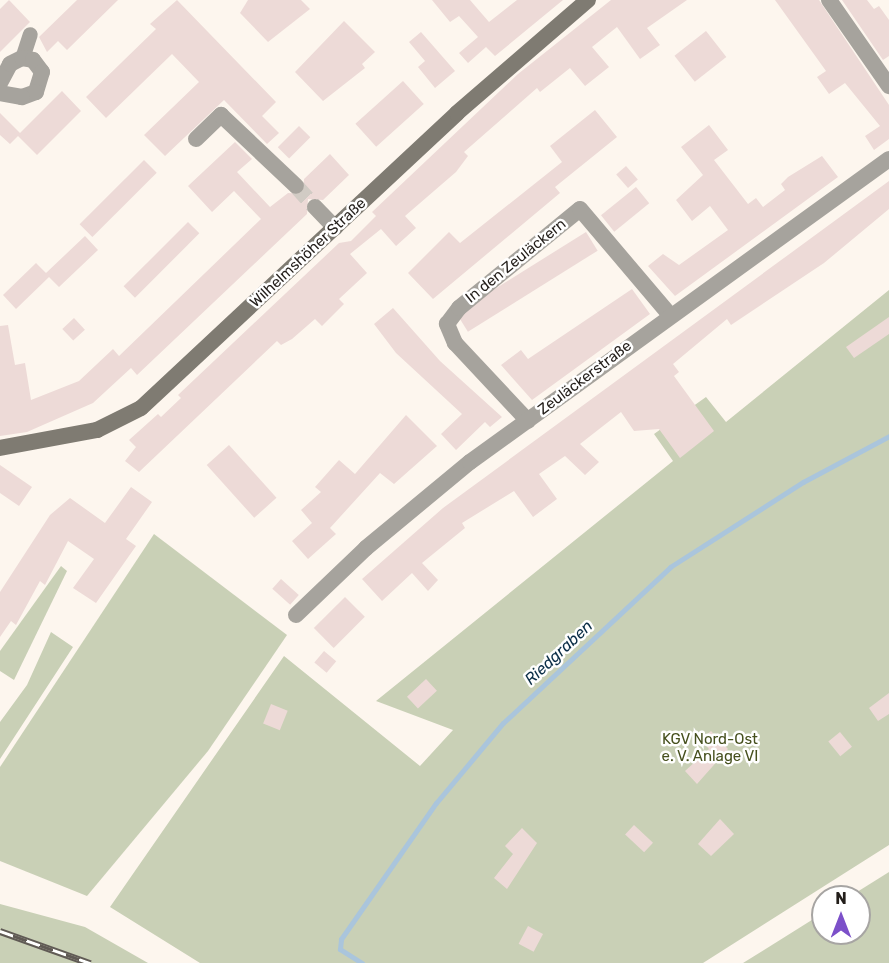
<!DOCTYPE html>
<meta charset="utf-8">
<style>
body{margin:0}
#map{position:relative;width:889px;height:963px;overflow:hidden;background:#fdf6ee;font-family:Rubik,sans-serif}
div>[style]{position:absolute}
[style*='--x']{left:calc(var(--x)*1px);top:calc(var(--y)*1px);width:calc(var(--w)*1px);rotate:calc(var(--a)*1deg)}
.green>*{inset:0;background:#c9d0b6}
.stream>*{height:5px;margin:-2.5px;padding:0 2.5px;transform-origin:2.5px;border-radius:2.5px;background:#aac5dc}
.building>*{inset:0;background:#eddad7;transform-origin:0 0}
.minor-tunnel>*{height:16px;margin-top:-8px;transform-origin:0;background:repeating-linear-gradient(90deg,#d1cbc4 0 16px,transparent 0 24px)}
.pedestrian>*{height:15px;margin:-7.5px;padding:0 7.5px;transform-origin:7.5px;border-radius:7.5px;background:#a6a39d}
.minor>*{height:16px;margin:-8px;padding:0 8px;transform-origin:8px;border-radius:8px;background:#a6a39d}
.secondary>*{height:16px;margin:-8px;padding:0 8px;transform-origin:8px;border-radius:8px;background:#7f7b72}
.rail>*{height:7px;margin-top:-3.5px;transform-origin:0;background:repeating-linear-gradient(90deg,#fff 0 14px,#605a55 0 28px);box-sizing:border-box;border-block:2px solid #605a55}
span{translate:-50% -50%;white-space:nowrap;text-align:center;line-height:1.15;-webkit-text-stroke:5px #fff;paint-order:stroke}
.street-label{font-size:15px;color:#231e1a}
.park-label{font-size:15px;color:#46501e}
.water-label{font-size:16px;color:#0a2d46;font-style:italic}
.north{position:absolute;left:811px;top:885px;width:60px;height:60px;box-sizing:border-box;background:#fff;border:2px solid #a7a5a3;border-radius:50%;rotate:0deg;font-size:16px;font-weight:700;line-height:24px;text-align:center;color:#231e1a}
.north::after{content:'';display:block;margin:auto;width:21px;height:27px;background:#7c50c9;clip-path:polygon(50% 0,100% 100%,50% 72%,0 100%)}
</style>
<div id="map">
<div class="green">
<div style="clip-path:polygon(889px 290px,889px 845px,703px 963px,200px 963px,110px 907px,284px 656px,420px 766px,453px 730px,376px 701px,673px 461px,654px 434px,706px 397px,726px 422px)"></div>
<div style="clip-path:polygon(154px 534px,287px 635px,208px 751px,87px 896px,0 861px,0 767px)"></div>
<div style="clip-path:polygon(61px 566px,67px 571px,14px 680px,0 671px,0 651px)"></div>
<div style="clip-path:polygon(51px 632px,73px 647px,0 759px,0 722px,27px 685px)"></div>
<div style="clip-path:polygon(889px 872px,889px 963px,743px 963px,823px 913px,823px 933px,859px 933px,859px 897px,849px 897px)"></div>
<div style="clip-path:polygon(0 904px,85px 927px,148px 963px,0 963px)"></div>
</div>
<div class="stream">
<div style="--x:362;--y:963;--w:26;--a:-148"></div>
<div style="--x:340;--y:949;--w:10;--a:-84"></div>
<div style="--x:341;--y:939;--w:166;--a:-55.1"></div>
<div style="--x:436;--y:803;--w:104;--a:-50.1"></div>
<div style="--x:503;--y:723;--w:229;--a:-43"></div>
<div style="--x:670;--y:567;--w:158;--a:-32.6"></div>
<div style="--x:803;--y:482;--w:98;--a:-28.1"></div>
</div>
<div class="building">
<div style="clip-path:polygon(9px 0,30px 22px,0 52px,0 9px)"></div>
<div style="clip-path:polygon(77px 0,118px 0,67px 50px,58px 41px,47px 52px,39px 37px)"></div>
<div style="clip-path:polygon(177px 0,276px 102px,262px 116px,279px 133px,267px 144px,224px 100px,165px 156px,144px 135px,199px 82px,172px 54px,106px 118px,86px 97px,156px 29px,150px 24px)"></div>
<div style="clip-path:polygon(248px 0,301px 0,310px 9px,268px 42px,240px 13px)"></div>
<div style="clip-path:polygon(432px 0,470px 0,489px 22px,517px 0,563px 0,495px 56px,486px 47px,468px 63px,459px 53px,478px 37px,459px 16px,450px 22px)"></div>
<div style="clip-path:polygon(611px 0,687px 0,647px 28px,660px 45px,640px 59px,617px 27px,592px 47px,609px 67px,585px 86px,570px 68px,540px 92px,537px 88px,464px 152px,468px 156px,456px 172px,405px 216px,416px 228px,396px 246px,381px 229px,350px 254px,367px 273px,339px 299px,344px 304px,322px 326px,315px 319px,292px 339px,281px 345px,277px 341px,139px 472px,125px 461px,136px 447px,129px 440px,158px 414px,161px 417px,181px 398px,178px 395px,339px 243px,351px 241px,376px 216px,372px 212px,518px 74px)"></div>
<div style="clip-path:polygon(775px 0,819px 0,889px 105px,889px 139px,874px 150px,865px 136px,880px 126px,845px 83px,829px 94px,817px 77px,826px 71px)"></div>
<div style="clip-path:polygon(842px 0,867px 0,874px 9px,879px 6px,889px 20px,889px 56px,883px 60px)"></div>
<div style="clip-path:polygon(344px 21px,375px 52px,362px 64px,365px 68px,323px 101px,295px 72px)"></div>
<div style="left:706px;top:31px;width:33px;height:40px;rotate:52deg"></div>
<div style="clip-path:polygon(421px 32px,455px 71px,435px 88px,418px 67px,425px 61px,409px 42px)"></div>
<div style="left:403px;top:81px;width:31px;height:64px;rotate:48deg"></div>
<div style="clip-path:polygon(62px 91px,81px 111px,37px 155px,18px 136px,10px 144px,0 135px,0 113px,20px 133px)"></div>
<div style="clip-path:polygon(595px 110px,617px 137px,555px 187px,560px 193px,433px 299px,408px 273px,449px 232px,460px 243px,562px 162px,550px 146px)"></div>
<div style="clip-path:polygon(709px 125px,728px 150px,714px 160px,748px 204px,756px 198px,763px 207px,785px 190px,781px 184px,788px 177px,822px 156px,838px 177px,675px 296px,648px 266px,663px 254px,679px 265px,728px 230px,710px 206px,692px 221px,676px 200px,703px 175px,681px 147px)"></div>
<div style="left:299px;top:126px;width:16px;height:30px;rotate:45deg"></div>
<div style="clip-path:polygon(235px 142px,252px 159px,237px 172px,270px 207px,288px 193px,303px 194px,304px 179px,330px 154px,349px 175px,323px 200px,308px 199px,307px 214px,137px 375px,131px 368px,93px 403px,27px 432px,0 436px,0 326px,8px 325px,15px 365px,25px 363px,31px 400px,79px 381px,113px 349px,119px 356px,261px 219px,234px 191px,212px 212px,188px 186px)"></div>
<div style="left:144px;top:160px;width:18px;height:91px;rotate:45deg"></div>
<div style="left:626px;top:166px;width:18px;height:13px;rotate:49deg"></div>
<div style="clip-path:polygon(889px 181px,889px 209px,824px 263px,731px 325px,727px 319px,673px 364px,679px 372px,674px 376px,714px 431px,694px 447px,680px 458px,659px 429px,634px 431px,621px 412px,580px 444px,599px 462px,585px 475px,565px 456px,539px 474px,557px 499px,533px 517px,514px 491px,462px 523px,465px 528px,422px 563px,438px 580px,428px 591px,412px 573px,382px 601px,362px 579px,443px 508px)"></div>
<div style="left:636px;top:187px;width:21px;height:45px;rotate:51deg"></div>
<div style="left:188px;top:222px;width:16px;height:91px;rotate:45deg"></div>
<div style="left:586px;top:232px;width:22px;height:153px;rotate:58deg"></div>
<div style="clip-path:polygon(85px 236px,98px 250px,59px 287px,49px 277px,16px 309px,3px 295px,36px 263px,46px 273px)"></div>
<div style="clip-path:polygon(632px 289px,650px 314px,532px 400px,501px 365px,521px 350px,528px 359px)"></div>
<div style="clip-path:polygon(393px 308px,440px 361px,502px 417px,490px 427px,485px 422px,456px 450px,441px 434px,462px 414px,396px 353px,374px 324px)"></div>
<div style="clip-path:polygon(889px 317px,889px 334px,854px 358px,846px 347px)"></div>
<div style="left:74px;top:318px;width:16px;height:16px;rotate:47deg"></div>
<div style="clip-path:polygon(406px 415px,437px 446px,394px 484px,380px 473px,330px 528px,336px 534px,308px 559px,292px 541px,312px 523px,301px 510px,321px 492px,315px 487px,339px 460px,355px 474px)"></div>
<div style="left:229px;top:445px;width:71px;height:30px;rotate:48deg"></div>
<div style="clip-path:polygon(0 465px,32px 487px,19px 506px,0 493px)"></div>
<div style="clip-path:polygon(131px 487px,152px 502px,126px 539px,136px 546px,96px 603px,73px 588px,94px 559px,68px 541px,45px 585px,40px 581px,16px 625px,11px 621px,0 637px,0 592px,50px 515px,70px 498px,105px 523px)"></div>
<div style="left:281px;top:579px;width:24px;height:13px;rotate:42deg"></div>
<div style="left:345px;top:597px;width:28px;height:44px;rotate:45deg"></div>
<div style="left:324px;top:651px;width:16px;height:15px;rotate:40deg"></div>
<div style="left:426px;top:679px;width:16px;height:26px;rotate:47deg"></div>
<div style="clip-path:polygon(889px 693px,889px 714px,878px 721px,869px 708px)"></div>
<div style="left:271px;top:704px;width:18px;height:21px;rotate:22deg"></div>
<div style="clip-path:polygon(711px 731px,728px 749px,697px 784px,685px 771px,709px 749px,701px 740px)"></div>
<div style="left:840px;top:732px;width:19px;height:15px;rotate:51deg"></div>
<div style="clip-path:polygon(720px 819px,734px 834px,711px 856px,698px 844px)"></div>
<div style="left:634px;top:825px;width:26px;height:13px;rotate:43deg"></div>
<div style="clip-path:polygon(522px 828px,537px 843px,507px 889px,494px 878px,513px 854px,505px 846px)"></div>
<div style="left:528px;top:926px;width:17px;height:20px;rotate:28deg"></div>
</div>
<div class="minor-tunnel">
<div style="--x:296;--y:186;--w:28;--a:48"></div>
</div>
<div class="pedestrian">
<div style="--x:22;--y:58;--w:25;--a:-72"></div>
</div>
<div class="minor">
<div style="--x:829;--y:0;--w:105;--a:55.1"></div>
<div style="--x:0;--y:83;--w:21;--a:-62"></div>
<div style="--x:10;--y:64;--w:13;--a:-27"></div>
<div style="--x:22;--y:58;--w:11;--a:10"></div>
<div style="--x:33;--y:60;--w:15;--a:53"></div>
<div style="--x:42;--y:72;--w:21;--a:107"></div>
<div style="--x:36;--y:92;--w:15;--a:160"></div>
<div style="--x:22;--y:97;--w:22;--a:-170"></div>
<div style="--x:196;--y:139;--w:35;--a:-44"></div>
<div style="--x:221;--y:115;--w:103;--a:43.4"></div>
<div style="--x:315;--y:207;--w:29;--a:46"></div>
<div style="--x:528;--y:421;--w:107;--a:-133.1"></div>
<div style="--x:455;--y:343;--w:21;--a:-113"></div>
<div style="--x:447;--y:324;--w:20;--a:-53"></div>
<div style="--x:459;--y:308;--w:156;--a:-39.3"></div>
<div style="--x:580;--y:209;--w:139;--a:49.7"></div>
<div style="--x:296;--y:615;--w:97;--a:-43.7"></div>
<div style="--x:366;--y:548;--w:135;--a:-39.6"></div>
<div style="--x:470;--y:462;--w:517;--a:-35.87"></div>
</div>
<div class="secondary">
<div style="--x:0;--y:448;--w:99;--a:-10.5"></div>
<div style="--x:97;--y:430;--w:49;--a:-26.6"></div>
<div style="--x:141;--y:408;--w:432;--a:-43"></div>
<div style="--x:457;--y:113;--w:173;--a:-40.8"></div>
</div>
<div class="rail">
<div style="--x:0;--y:931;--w:96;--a:19.6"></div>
</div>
<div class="street-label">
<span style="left:308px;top:253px;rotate:-43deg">Wilhelmshöher Straße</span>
<span style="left:516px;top:261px;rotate:-39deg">In den Zeuläckern</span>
<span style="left:585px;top:378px;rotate:-37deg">Zeuläckerstraße</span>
</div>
<div class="park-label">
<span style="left:710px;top:748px">KGV Nord-Ost<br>e. V. Anlage VI</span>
</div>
<div class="water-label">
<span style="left:559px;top:653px;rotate:-43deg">Riedgraben</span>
</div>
<div class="north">N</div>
</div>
